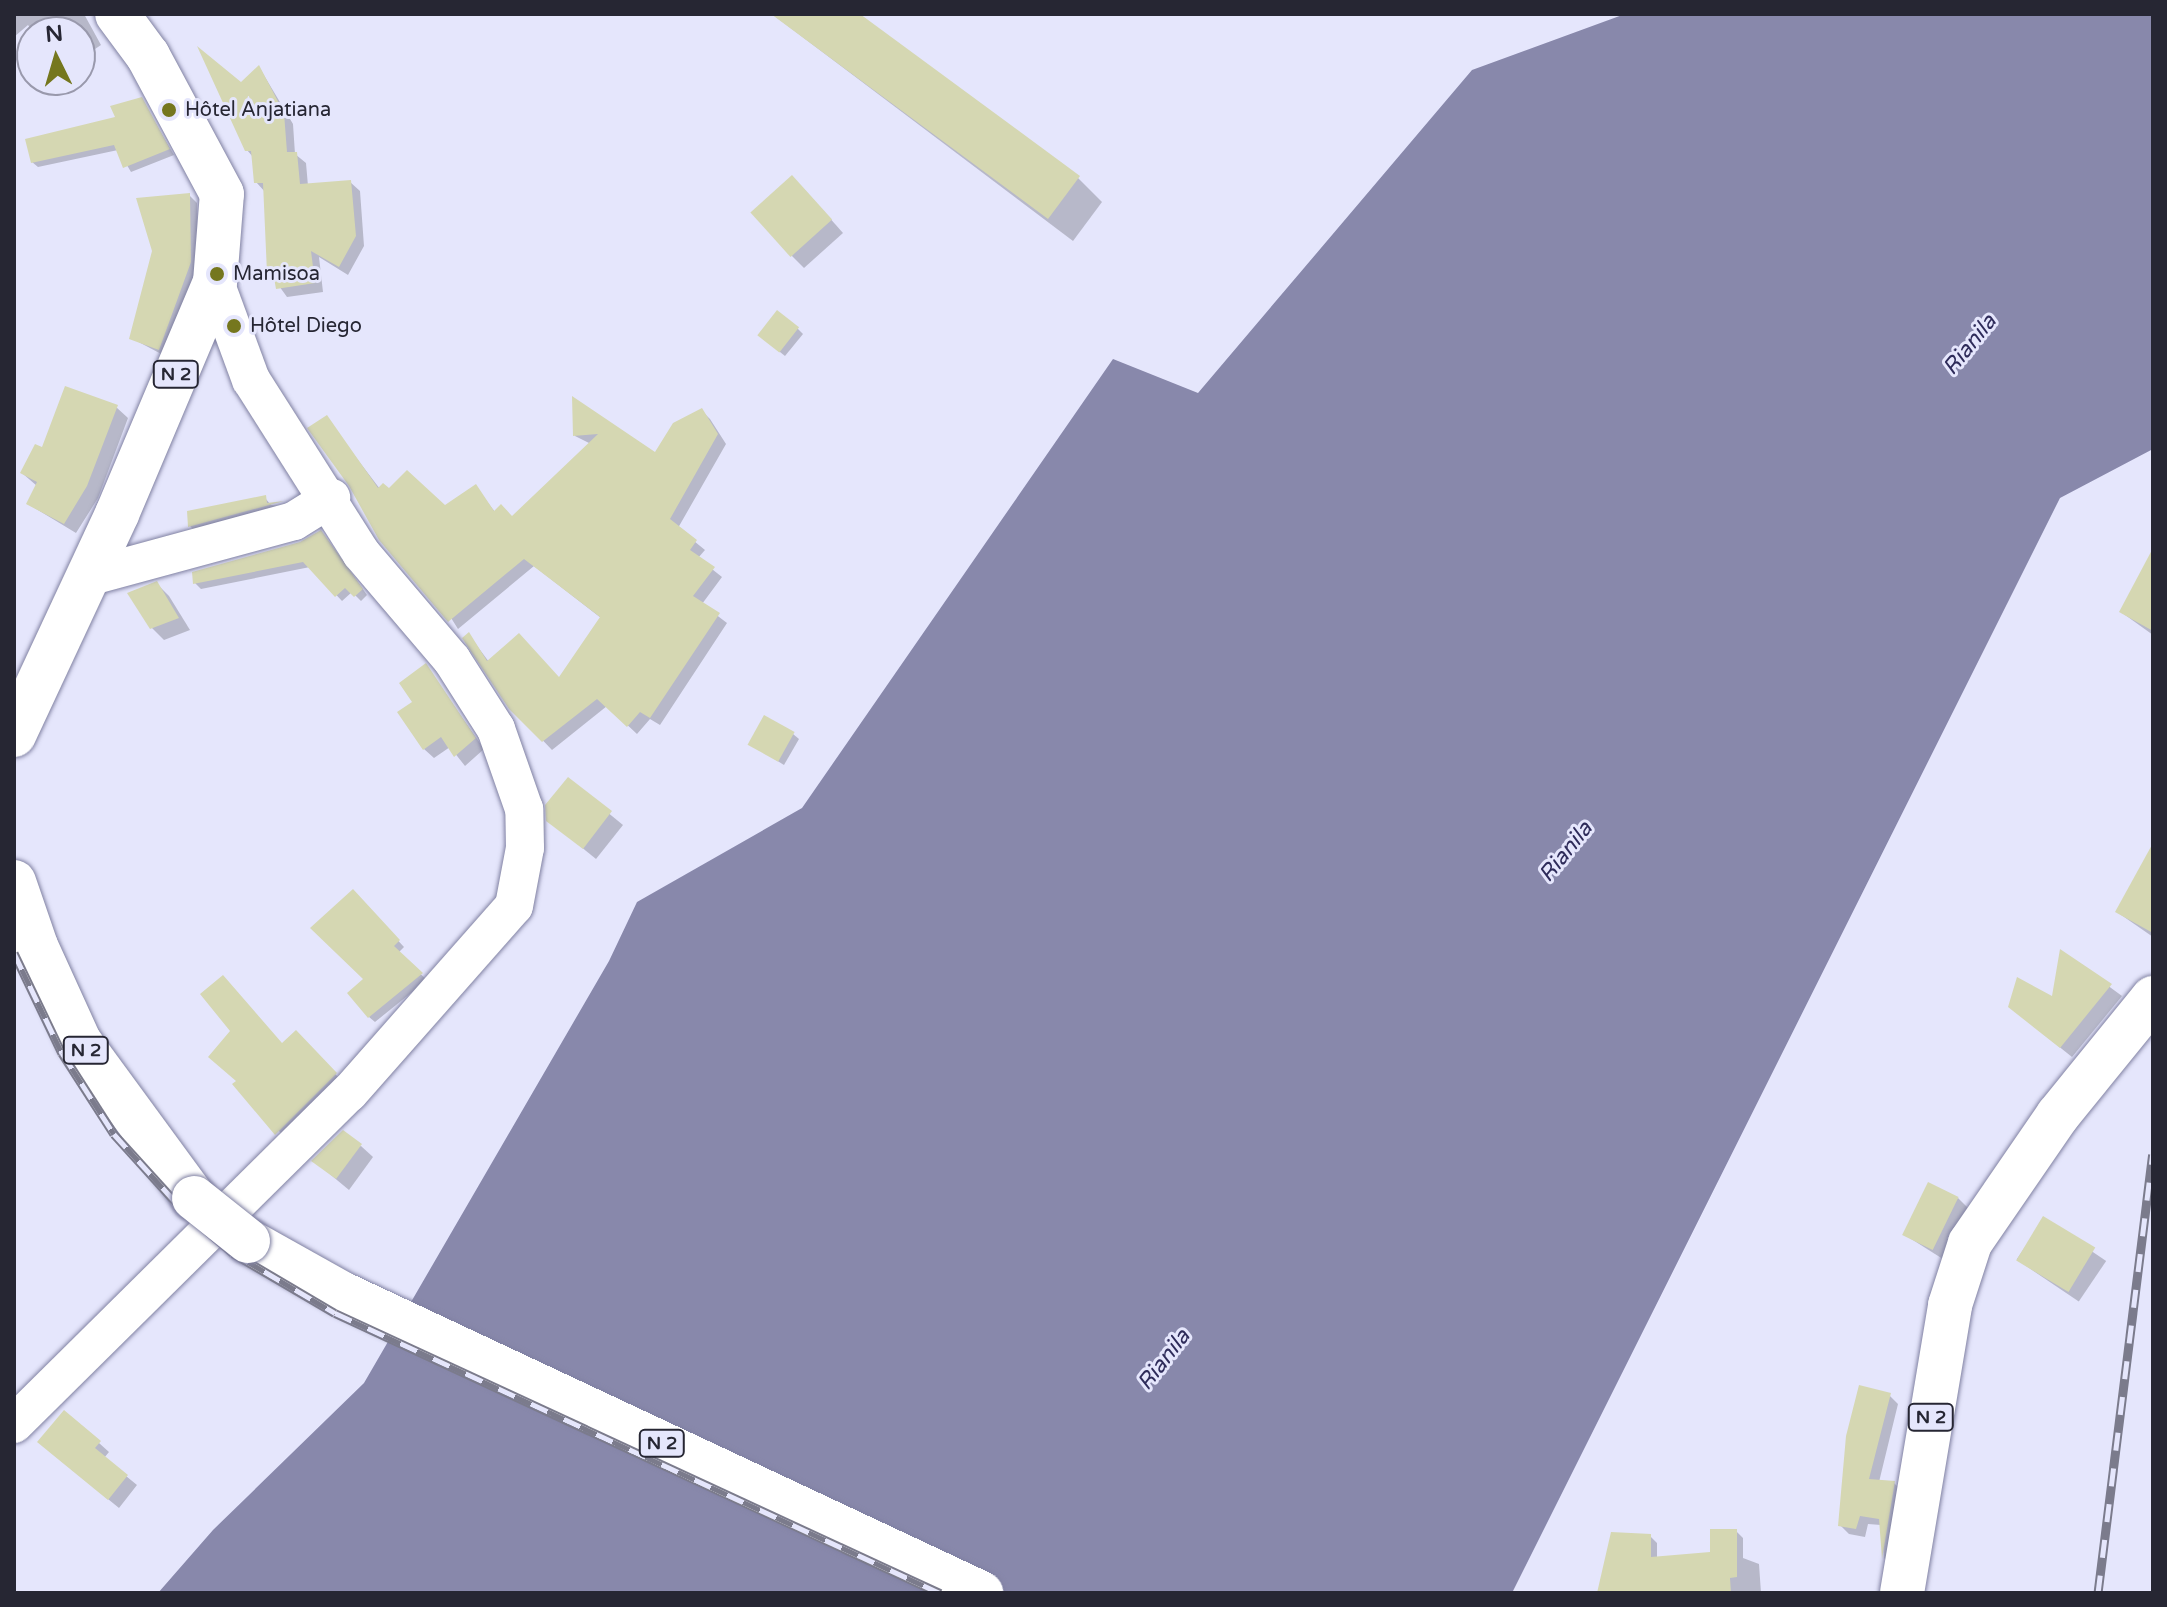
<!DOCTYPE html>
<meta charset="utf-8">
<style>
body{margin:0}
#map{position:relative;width:2167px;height:1607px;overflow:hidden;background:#e5e6fc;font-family:"Varela Round",sans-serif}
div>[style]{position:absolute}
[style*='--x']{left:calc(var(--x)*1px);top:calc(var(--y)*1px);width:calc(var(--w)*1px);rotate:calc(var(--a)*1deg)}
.water>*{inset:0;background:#8888ab}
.shadow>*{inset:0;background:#0003;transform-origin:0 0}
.building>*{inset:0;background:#d5d7b2;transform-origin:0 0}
.roads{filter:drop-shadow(0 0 2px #8081a2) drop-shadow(0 0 2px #8081a2)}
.minor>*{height:38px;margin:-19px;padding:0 19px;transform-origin:19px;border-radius:19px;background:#fff}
.major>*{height:44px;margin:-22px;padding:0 22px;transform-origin:22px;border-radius:22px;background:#fff}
.rail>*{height:9px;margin-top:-4.5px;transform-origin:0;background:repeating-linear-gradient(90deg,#e5e6fc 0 18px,#7b7b8c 0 36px);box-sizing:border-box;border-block:2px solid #7b7b8c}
.bridges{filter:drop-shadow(0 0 2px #8081a2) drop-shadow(0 0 2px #8081a2)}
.major-bridge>*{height:44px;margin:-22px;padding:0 22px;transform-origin:22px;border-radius:22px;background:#fff}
.dots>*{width:22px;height:22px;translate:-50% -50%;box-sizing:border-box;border:4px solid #e5e6fc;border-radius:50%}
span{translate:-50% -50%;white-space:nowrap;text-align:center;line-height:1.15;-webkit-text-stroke:6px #e5e6fc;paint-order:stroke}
.shield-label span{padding:2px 6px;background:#e5e6fc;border:2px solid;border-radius:6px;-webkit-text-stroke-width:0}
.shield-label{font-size:18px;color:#262633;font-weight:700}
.poi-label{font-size:20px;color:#262633}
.left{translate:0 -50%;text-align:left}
.water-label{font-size:22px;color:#2e2b5a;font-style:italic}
.frame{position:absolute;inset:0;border:16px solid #262633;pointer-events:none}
.north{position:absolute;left:16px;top:16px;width:80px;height:80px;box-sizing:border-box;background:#e5e6fc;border:2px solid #9999ac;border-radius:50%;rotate:355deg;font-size:22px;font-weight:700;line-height:32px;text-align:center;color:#262633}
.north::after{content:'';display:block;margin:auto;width:28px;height:36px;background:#75771e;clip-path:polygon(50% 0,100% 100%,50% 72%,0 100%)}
</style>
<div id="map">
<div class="water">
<div style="clip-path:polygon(1625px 14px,2153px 14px,2153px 449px,2060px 498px,1512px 1593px,158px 1593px,213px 1530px,364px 1383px,609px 961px,637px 902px,802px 808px,1113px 359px,1198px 393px,1472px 70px)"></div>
</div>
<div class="shadow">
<div style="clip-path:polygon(14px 14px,84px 14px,101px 45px,80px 59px,80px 32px,33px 32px,28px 25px,14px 37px)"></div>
<div style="clip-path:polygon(772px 14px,857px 14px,1078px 178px,1102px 202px,1073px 241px)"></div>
<div style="clip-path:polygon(259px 67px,293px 124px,295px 154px,306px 163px,308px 186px,350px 182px,360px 191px,364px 246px,348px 275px,319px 257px,323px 292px,287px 297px,269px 272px,266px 193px,256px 182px,253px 157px,247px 150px,242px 85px)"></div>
<div style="clip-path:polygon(141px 99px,174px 155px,131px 172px,118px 150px,38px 167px,32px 162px,118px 119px)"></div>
<div style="clip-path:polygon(804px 189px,843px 233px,804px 268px,792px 256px)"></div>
<div style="clip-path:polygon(189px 195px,197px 203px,199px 272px,167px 357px,131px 338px,154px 251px)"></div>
<div style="clip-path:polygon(797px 328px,803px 334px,785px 356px,765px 340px)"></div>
<div style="clip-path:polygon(574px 400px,656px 455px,701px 410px,710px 419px,726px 444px,678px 528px,705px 550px,698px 558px,722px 577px,702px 604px,727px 623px,660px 725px,650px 719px,637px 734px,607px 706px,552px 750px,511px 707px,469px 635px,489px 662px,560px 680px,601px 618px,534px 566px,458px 629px,326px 418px,380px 489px,445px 508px,476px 487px,495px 512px,512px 518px,591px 444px,575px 436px)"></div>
<div style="clip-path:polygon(116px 407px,128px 418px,98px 498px,76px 533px,28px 504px,37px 486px,22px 473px,43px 450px)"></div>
<div style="clip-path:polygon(265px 498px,271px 505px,286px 507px,195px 531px,190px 526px)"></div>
<div style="clip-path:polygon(326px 538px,367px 595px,361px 601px,352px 592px,342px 601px,310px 567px,201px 589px,195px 583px)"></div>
<div style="clip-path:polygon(2153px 575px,2153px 635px,2121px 612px)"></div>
<div style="clip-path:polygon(156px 583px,169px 596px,190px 630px,164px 640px,152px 628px)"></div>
<div style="clip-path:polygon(426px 666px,484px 749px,465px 766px,450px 747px,434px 758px,424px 749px,415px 703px)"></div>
<div style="clip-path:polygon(793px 734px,799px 739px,784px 765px,749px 743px)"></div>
<div style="clip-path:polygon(568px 780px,623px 825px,596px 859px,548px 820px)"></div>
<div style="clip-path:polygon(2153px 881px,2153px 937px,2117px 912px)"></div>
<div style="clip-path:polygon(353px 892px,404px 947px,398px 953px,427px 980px,375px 1022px,369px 1017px)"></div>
<div style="clip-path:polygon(2062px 952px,2122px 996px,2072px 1057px,2022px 1017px,2054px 1000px)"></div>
<div style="left:296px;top:1032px;width:66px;height:80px;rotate:47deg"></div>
<div style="clip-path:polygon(361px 1146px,373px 1157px,349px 1190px,314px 1161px)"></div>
<div style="clip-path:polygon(1958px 1198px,1970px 1210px,1946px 1261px,1905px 1235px)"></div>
<div style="left:2044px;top:1219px;width:75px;height:49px;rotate:34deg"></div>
<div style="clip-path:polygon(1889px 1395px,1898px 1404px,1879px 1482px,1894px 1483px,1903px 1492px,1891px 1565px,1884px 1558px,1881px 1525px,1868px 1524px,1865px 1537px,1849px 1534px,1840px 1525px)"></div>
<div style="clip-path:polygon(99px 1443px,109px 1452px,104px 1458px,137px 1485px,119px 1508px,49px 1451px)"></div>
<div style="clip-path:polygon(1736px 1531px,1743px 1538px,1743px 1558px,1759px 1564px,1761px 1593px,1598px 1593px,1650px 1536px,1657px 1543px,1657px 1559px,1712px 1554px)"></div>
</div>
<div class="building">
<div style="clip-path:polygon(771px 14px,860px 14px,1080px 176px,1048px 219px)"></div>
<div style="clip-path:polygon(197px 46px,241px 82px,259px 65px,284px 113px,287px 152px,297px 152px,300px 184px,351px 180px,356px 236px,339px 267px,311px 251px,315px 283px,276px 289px,273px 272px,267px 273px,263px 183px,254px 183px,251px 151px,245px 151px)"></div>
<div style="clip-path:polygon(142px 97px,170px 149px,123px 168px,114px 145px,31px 163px,25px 139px,115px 117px,110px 106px)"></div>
<div style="left:792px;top:175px;width:60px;height:56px;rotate:48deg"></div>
<div style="clip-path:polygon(190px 193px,191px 262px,159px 350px,129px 339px,152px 251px,136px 198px)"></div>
<div style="left:777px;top:310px;width:28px;height:32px;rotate:38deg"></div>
<div style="clip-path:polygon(65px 386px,118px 405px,87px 486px,64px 524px,26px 504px,37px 482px,20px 473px,35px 444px,42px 447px)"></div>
<div style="clip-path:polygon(572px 396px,655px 452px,673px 423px,702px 408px,718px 434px,670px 519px,697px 540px,690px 550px,715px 567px,693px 596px,720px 613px,650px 718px,640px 712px,627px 727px,597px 699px,542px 742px,509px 709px,462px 638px,469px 632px,487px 661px,519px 633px,559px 677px,600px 617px,524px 559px,448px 622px,379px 540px,349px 486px,307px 428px,327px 415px,378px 488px,383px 483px,389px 488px,407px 470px,445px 505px,476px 484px,494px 511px,501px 504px,512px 516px,598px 434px,573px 436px)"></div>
<div style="clip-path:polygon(266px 495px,267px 503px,284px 501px,188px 527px,187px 511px)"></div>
<div style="clip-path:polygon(321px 530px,363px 589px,354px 597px,345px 588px,335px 597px,303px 562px,193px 584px,192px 572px,300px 542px)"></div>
<div style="clip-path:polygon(2153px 548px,2153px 631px,2119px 612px)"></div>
<div style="clip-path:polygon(157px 581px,179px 618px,150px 629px,127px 593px)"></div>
<div style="clip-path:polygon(426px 663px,476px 738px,454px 757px,441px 737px,423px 750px,397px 712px,412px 702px,399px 683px)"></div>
<div style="left:764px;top:715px;width:35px;height:34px;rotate:29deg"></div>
<div style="clip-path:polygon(568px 777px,612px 811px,583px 849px,546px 821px,545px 805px)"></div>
<div style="clip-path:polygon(2153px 843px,2153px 933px,2115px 912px)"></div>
<div style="clip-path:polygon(353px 889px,400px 940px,394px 946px,423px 973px,368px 1018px,347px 993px,363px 979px,310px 928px)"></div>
<div style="clip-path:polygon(2060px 949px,2112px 984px,2060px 1048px,2008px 1007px,2017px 977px,2052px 996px)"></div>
<div style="clip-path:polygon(223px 975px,282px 1043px,296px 1030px,337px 1073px,275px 1135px,232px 1084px,236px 1081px,208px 1057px,230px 1031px,200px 994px)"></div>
<div style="clip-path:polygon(343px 1130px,362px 1144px,336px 1179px,311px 1161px)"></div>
<div style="left:1928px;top:1182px;width:34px;height:59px;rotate:26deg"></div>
<div style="left:2043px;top:1216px;width:61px;height:52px;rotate:31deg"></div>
<div style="clip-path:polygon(1859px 1385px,1891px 1393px,1869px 1479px,1895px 1481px,1882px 1559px,1879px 1519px,1860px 1516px,1856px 1529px,1838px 1526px,1846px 1436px)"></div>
<div style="clip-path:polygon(64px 1410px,101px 1441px,95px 1448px,128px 1475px,108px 1500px,37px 1442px)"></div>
<div style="clip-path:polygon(1710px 1529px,1737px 1529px,1737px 1577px,1730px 1578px,1731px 1593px,1597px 1593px,1611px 1532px,1651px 1534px,1651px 1557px,1710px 1552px)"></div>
</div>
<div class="roads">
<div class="minor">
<div style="--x:88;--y:577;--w:213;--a:-15.2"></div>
<div style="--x:294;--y:521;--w:44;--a:-31.9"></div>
<div style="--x:14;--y:1424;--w:471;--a:-44.7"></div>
<div style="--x:349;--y:1093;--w:249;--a:-48.6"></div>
<div style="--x:514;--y:906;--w:59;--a:-79.3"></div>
<div style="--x:525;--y:848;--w:39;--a:-91"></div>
<div style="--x:524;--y:809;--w:85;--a:-109.3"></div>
<div style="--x:496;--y:729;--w:82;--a:-122.5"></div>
<div style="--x:452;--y:660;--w:140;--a:-130.4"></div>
<div style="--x:361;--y:553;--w:205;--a:-122.4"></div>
<div style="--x:251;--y:380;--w:104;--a:-110.2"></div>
</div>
<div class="major">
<div style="--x:14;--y:735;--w:244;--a:-65"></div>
<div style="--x:117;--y:514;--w:252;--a:-67.1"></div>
<div style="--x:215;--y:282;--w:88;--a:-85.5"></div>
<div style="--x:222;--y:194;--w:157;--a:-118.2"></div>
<div style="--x:148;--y:56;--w:52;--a:-126.4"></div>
<div style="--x:14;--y:882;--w:68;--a:71"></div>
<div style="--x:36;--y:946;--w:104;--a:65.6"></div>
<div style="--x:79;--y:1041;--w:195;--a:53.8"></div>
<div style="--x:248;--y:1241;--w:109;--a:29.2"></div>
<div style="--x:343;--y:1294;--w:705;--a:25.11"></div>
<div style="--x:1902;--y:1593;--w:292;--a:-80.5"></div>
<div style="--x:1950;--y:1305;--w:65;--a:-72.1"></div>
<div style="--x:1970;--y:1243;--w:155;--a:-55.5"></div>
<div style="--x:2058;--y:1115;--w:151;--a:-50.9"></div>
</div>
</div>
<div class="rail">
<div style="--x:14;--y:953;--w:111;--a:64.4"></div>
<div style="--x:62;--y:1053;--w:96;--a:57.3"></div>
<div style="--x:114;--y:1134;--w:101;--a:47.8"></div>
<div style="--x:182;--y:1209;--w:67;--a:40.8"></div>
<div style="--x:233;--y:1253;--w:118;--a:30.5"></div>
<div style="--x:335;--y:1313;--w:667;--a:24.84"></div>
<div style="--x:2098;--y:1593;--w:442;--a:-82.9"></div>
</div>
<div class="bridges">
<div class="major-bridge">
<div style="--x:194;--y:1198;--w:69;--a:38.5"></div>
</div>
</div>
<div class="dots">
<div style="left:169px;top:110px;background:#75771e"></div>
<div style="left:217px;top:274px;background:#75771e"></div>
<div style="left:234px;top:326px;background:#75771e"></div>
</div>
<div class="shield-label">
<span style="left:176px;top:374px">N 2</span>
<span style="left:86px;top:1050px">N 2</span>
<span style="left:1931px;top:1417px">N 2</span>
<span style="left:662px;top:1443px">N 2</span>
</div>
<div class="poi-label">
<span class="left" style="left:185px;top:110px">Hôtel Anjatiana</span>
<span class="left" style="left:233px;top:274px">Mamisoa</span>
<span class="left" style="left:250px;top:326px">Hôtel Diego</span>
</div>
<div class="water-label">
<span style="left:1970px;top:345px;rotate:-51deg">Rianila</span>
<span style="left:1566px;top:852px;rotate:-51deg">Rianila</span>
<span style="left:1164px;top:1360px;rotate:-52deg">Rianila</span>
</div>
<div class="frame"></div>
<div class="north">N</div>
</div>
